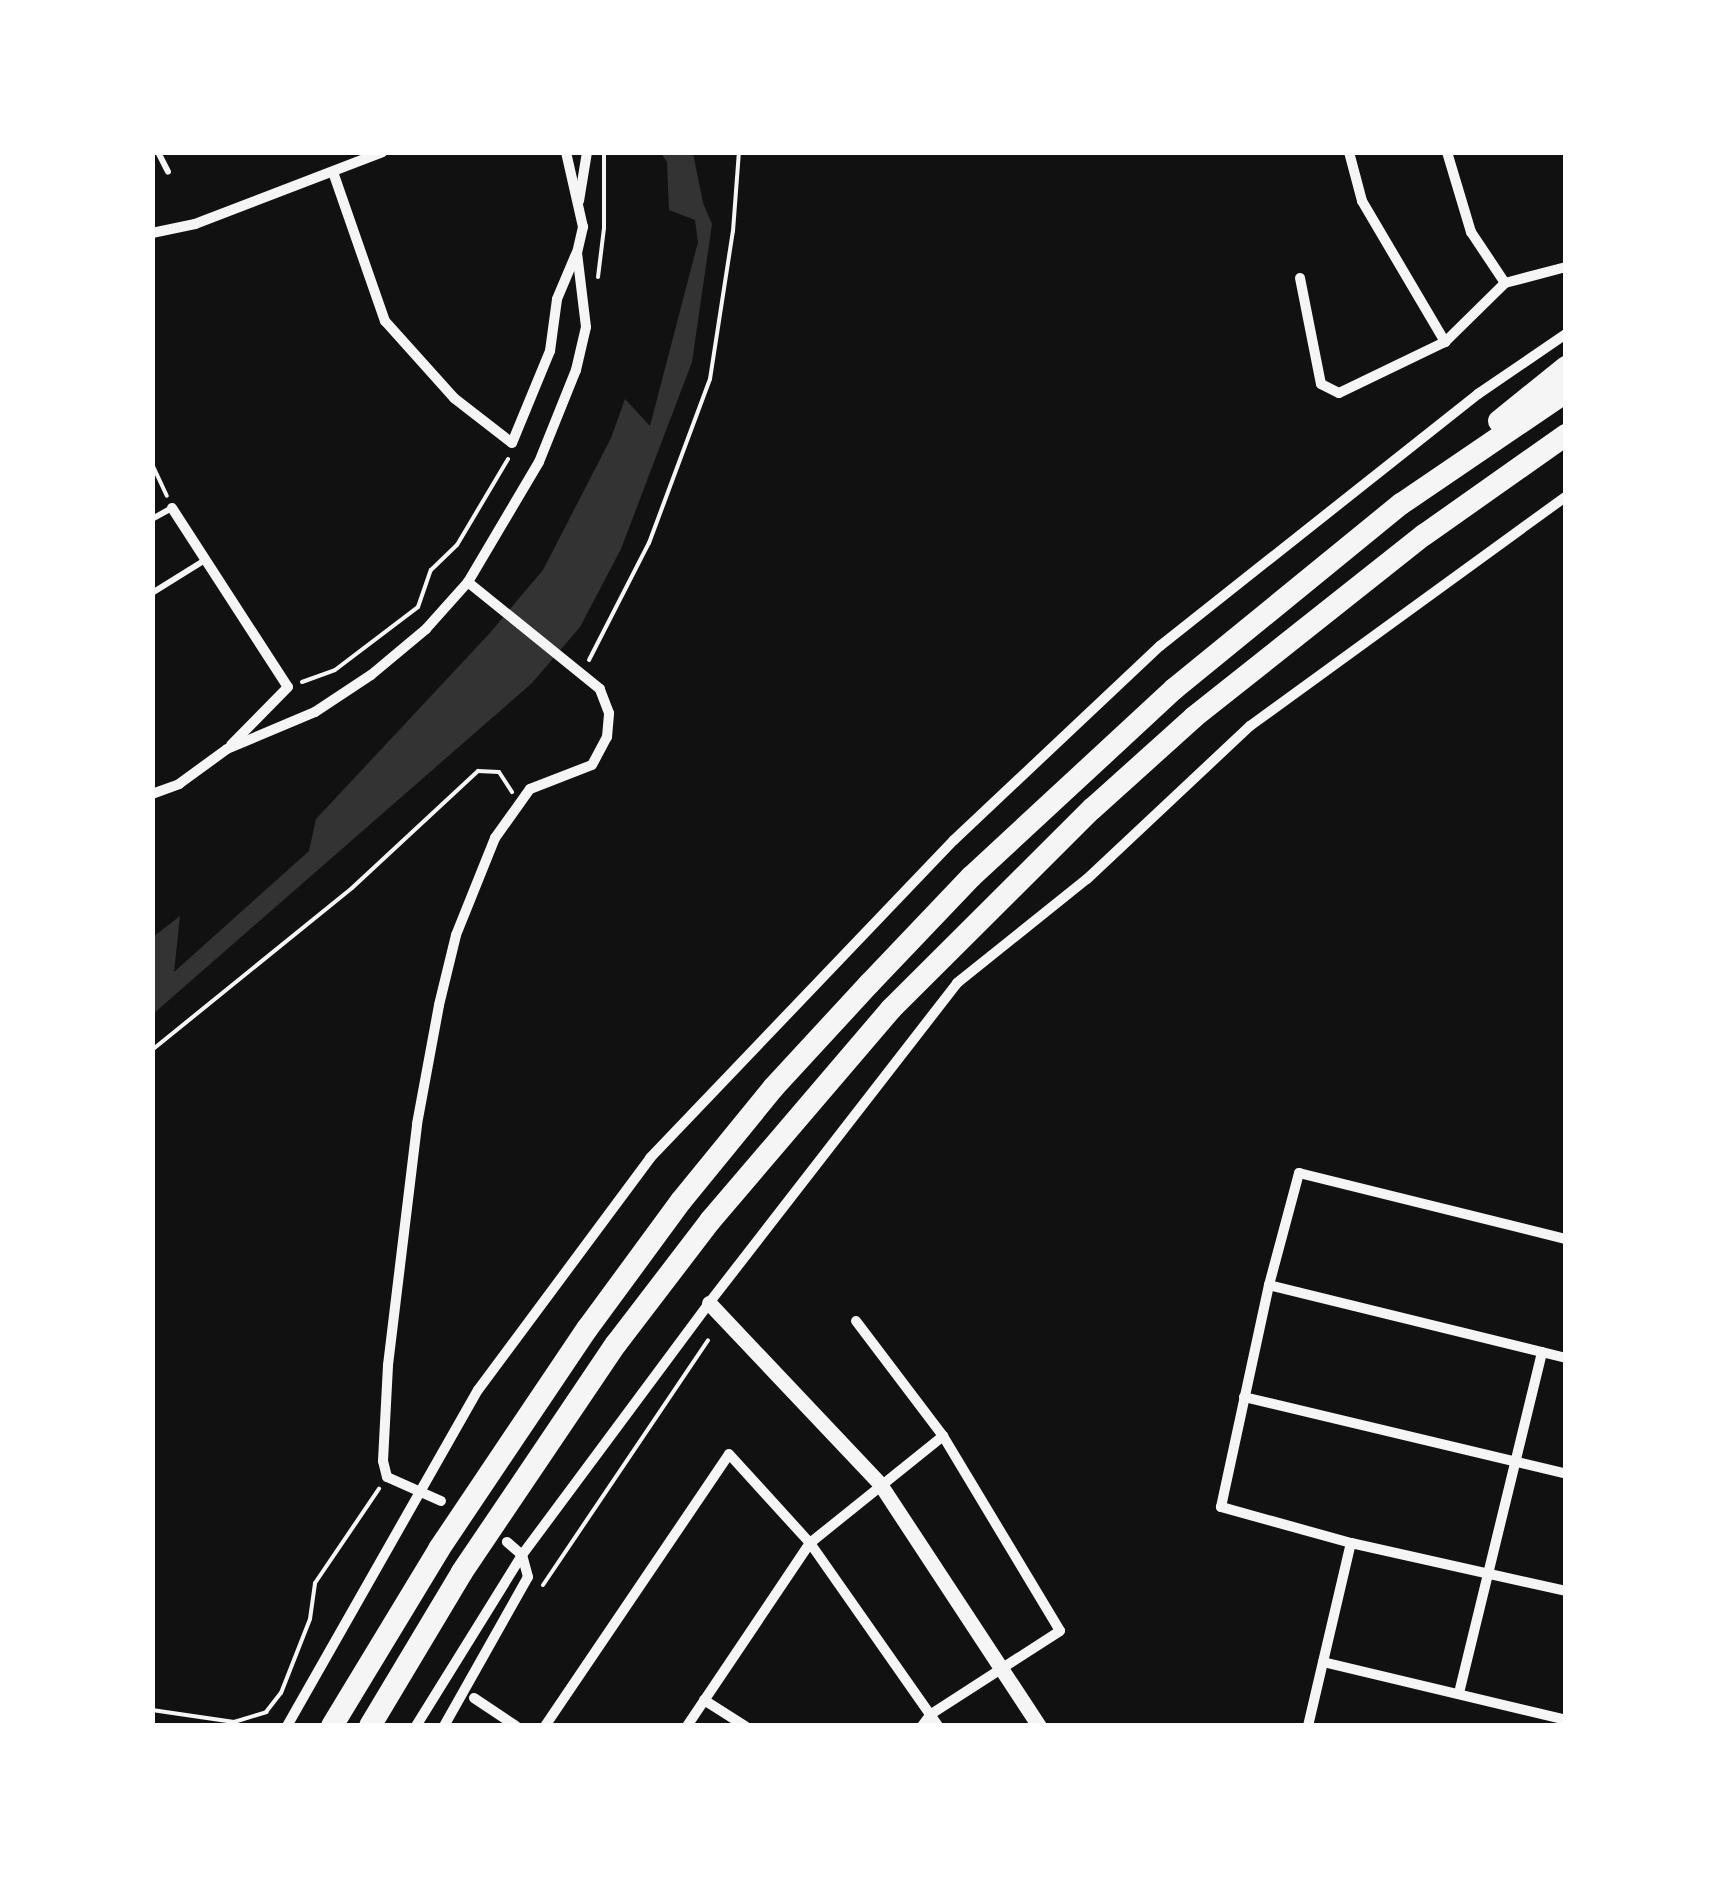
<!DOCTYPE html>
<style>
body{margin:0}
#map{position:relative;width:1718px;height:1878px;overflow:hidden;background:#111;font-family:Rubik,sans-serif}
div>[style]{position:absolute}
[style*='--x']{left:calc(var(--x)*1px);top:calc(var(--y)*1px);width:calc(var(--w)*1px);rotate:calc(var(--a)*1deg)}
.water>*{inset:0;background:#333}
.path>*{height:4px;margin:-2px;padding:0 2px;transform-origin:2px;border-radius:2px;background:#f5f5f5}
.service>*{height:6px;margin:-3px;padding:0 3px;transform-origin:3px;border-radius:3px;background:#f5f5f5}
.minor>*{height:10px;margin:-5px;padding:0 5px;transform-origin:5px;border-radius:5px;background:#f5f5f5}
.tertiary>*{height:15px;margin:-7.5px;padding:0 7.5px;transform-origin:7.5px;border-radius:7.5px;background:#f5f5f5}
.motorway>*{height:22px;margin:-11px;padding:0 11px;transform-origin:11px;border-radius:11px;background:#f5f5f5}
span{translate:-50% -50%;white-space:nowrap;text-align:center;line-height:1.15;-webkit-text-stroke:8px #fff;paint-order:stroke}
.frame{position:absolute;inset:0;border:155px solid #fff;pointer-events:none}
</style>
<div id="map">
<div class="water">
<div style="clip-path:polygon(661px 153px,693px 153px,703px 203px,712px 224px,692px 362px,621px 549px,580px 627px,532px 683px,153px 1014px,153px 937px,180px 916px,174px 972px,309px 851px,316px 819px,489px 634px,543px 570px,611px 438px,625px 399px,650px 426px,698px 242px,695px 220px,669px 210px,667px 162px)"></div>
</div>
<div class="path">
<div style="--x:598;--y:277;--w:49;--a:-83"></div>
<div style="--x:604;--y:228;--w:76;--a:-90"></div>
<div style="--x:152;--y:464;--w:35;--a:65"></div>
<div style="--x:589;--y:660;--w:131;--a:-62.9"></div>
<div style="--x:649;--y:543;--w:175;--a:-69.6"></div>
<div style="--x:710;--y:379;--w:150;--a:-81.2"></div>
<div style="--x:733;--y:231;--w:79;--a:-85.7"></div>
<div style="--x:302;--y:682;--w:35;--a:-20"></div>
<div style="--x:335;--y:670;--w:104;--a:-37.2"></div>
<div style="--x:418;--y:607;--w:39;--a:-71"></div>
<div style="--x:431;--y:570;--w:36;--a:-44"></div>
<div style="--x:457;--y:545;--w:100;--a:-59.3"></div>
<div style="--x:152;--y:1050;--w:257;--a:-39"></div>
<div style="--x:352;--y:888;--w:172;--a:-42.9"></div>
<div style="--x:478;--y:771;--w:21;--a:3"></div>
<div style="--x:499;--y:772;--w:24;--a:57"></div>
<div style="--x:543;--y:1585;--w:295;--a:-56"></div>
<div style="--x:152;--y:1710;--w:83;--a:8.3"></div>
<div style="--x:234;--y:1722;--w:34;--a:-17"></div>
<div style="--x:266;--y:1712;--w:24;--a:-52"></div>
<div style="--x:281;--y:1693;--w:79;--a:-68.6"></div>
<div style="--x:310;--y:1619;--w:36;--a:-82"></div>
<div style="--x:315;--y:1583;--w:114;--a:-55.8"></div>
</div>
<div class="service">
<div style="--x:158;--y:152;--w:22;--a:63"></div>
<div style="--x:152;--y:519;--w:23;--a:-29"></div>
<div style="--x:152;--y:593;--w:62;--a:-31.9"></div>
</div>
<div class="minor">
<div style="--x:1349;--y:152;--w:51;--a:75.1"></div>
<div style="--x:1362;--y:201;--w:164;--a:59.5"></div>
<div style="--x:1447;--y:152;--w:84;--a:73.3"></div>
<div style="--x:1471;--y:232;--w:61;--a:56.3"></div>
<div style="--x:333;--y:172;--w:158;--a:70.8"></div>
<div style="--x:385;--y:321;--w:103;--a:48.1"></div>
<div style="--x:454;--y:398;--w:73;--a:37.8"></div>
<div style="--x:512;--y:443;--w:100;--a:-67.6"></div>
<div style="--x:550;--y:351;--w:52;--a:-82.3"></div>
<div style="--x:557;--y:299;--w:49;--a:-67.1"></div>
<div style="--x:579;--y:201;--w:50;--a:-80.7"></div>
<div style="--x:152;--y:233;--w:44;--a:-11.8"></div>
<div style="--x:195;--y:224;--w:201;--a:-21"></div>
<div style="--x:1300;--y:278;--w:108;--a:78.8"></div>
<div style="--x:1321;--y:384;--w:20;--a:27"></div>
<div style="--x:1339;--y:393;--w:118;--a:-25.7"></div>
<div style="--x:1445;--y:342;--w:84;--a:-44.5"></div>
<div style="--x:1505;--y:283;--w:63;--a:-14.7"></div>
<div style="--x:172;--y:508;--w:213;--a:57.1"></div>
<div style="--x:288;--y:687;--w:81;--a:134.5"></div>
<div style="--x:152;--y:794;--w:29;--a:-20"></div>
<div style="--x:179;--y:784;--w:59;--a:-36.1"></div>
<div style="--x:227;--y:749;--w:95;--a:-22.8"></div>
<div style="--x:315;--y:712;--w:67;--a:-33.5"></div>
<div style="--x:371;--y:675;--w:72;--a:-39.9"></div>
<div style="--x:426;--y:629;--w:63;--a:-48.2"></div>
<div style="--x:468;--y:582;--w:139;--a:-59.4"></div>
<div style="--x:539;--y:462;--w:99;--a:-68.1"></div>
<div style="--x:576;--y:370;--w:44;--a:-76.9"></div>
<div style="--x:586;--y:327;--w:75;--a:-96.9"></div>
<div style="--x:577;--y:253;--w:27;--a:-77"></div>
<div style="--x:583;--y:227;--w:77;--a:-102.8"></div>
<div style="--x:1269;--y:1285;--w:306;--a:13.8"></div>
<div style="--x:856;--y:1321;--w:144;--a:52.9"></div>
<div style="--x:943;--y:1436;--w:227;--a:59"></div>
<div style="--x:1060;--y:1631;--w:153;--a:147.2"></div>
<div style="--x:931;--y:1714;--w:15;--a:127"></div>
<div style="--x:1244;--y:1397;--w:331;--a:13.4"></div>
<div style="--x:441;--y:1501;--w:59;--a:-156"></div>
<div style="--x:387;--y:1477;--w:16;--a:-104"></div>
<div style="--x:383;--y:1461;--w:96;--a:-87"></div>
<div style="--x:388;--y:1365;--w:243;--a:-83.1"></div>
<div style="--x:417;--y:1124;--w:121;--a:-79.5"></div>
<div style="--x:439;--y:1005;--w:72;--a:-76.3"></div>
<div style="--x:456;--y:935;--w:105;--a:-68.1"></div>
<div style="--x:495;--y:838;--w:60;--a:-54.5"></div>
<div style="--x:530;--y:789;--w:66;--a:-21.2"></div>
<div style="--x:592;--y:765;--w:32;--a:-62"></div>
<div style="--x:607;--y:737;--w:24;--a:-85"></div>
<div style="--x:609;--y:713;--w:26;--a:-111"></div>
<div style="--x:600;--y:689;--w:170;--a:-141"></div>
<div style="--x:1351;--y:1543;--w:220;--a:12.6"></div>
<div style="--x:1323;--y:1662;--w:250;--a:13.4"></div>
<div style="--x:1459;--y:1693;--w:351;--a:-76.3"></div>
<div style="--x:474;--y:1698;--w:50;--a:33.7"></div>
<div style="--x:704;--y:1700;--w:49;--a:32.4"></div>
<div style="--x:287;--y:1726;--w:386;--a:-60.4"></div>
<div style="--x:478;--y:1390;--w:289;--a:-53.4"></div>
<div style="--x:650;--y:1158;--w:440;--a:-46.3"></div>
<div style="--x:954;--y:840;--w:283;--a:-43.3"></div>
<div style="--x:1160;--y:646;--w:406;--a:-38.4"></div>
<div style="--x:1478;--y:394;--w:107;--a:-34.3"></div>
<div style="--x:416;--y:1726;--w:201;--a:-58.2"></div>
<div style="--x:522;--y:1555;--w:314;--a:-53.4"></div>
<div style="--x:709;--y:1303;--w:405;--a:-52.2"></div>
<div style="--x:957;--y:983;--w:166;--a:-38.7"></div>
<div style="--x:1087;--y:879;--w:224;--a:-43.2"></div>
<div style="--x:1250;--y:726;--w:391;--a:-36"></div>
<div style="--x:444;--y:1726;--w:171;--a:-60.6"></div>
<div style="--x:528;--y:1577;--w:23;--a:-105"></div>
<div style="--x:522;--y:1555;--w:20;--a:-139"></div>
<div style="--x:545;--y:1726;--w:328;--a:-55.9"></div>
<div style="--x:729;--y:1454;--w:120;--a:47.7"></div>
<div style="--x:810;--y:1543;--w:223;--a:55"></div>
<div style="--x:687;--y:1726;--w:220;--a:-56.1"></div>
<div style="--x:810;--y:1543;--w:171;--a:-38.8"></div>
<div style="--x:1308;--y:1726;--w:188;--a:-76.8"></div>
<div style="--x:1351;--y:1543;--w:135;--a:-164.5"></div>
<div style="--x:1221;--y:1507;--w:227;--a:-77.8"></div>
<div style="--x:1269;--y:1285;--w:116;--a:-75"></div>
<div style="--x:1299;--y:1173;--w:275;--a:13.9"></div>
</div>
<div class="tertiary">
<div style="--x:709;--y:1303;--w:249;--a:46.6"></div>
<div style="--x:880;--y:1484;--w:290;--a:56.7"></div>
</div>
<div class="motorway">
<div style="--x:1499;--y:421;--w:86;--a:-38.9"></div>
<div style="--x:332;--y:1726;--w:207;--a:-58.8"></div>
<div style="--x:439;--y:1549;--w:265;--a:-56.1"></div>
<div style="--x:587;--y:1329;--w:159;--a:-53.7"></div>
<div style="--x:681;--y:1201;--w:146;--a:-50.8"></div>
<div style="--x:773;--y:1088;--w:142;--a:-47.3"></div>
<div style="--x:869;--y:984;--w:148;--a:-46.4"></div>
<div style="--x:971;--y:877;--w:277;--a:-42.8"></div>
<div style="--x:1174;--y:689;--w:293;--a:-39.2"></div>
<div style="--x:1401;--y:504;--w:199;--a:-34.2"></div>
<div style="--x:370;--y:1726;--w:179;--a:-59.1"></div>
<div style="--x:462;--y:1572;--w:275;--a:-56"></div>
<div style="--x:616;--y:1344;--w:155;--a:-52.6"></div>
<div style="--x:710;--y:1221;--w:279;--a:-49.5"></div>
<div style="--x:891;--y:1009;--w:284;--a:-44.9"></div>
<div style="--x:1092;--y:809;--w:137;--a:-42"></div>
<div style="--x:1194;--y:717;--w:293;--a:-38.4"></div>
<div style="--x:1424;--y:535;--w:174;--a:-35.2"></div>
</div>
<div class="frame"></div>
</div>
